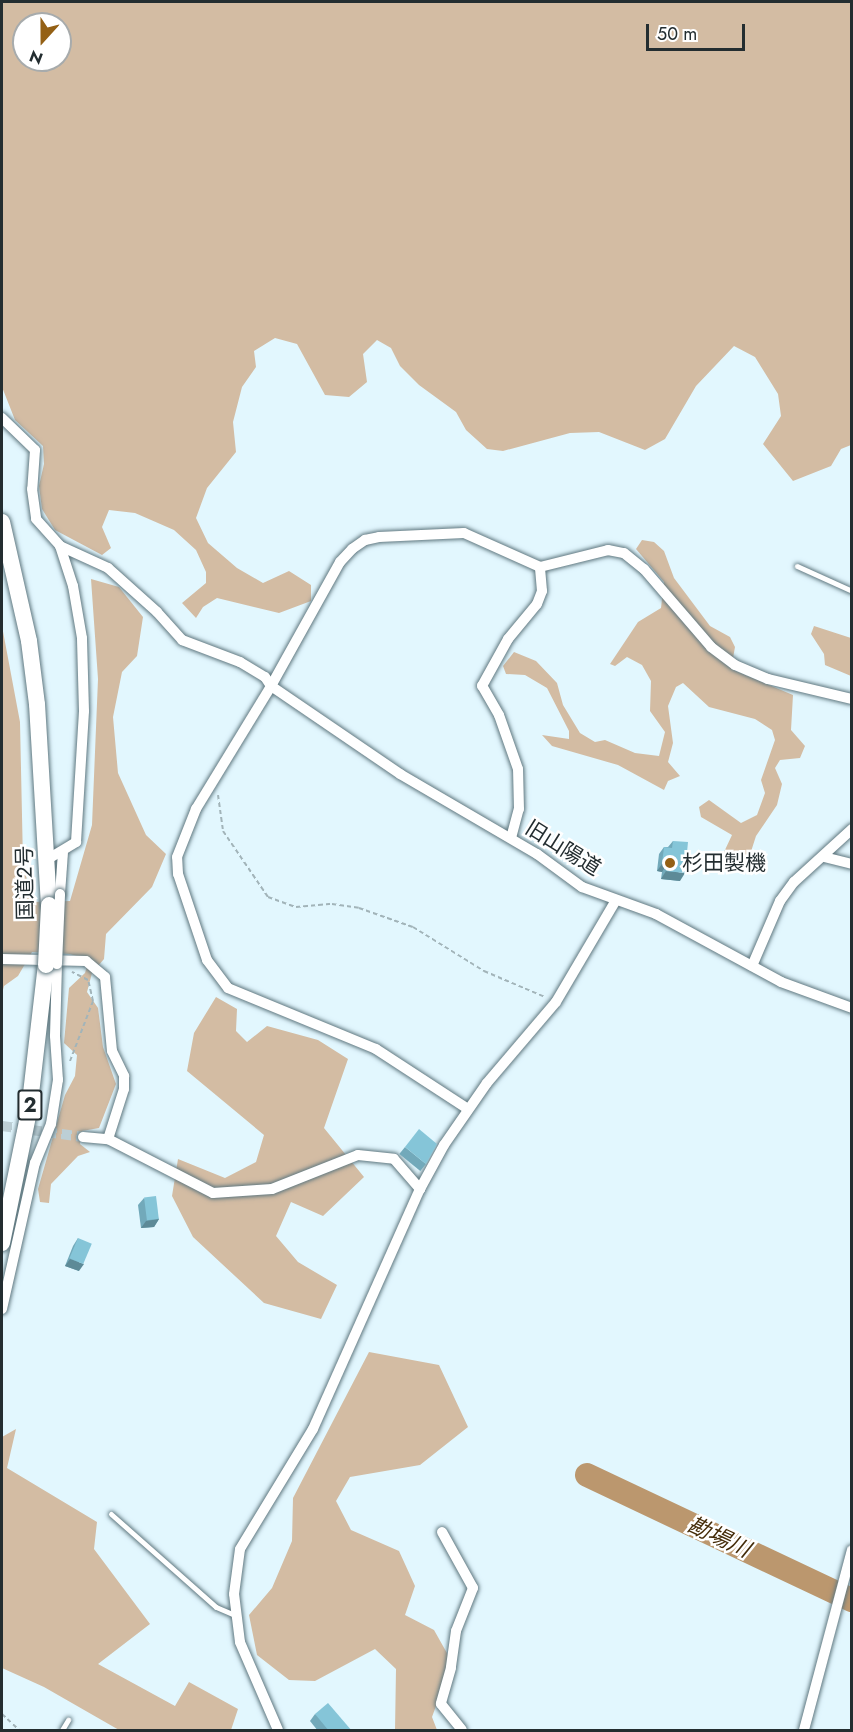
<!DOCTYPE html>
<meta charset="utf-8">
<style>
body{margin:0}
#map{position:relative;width:853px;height:1732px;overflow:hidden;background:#e2f7fe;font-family:Jost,"Noto Sans JP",sans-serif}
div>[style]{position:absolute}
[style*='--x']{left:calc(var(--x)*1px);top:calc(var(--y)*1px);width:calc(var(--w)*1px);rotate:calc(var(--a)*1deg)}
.green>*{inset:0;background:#d3bca3}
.river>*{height:24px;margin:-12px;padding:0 12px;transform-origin:12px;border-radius:12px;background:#bb976e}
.minor-tunnel>*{height:10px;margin-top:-5px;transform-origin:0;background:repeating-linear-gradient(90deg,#bccfd5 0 10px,transparent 0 15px)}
.path>*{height:2px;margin-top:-1px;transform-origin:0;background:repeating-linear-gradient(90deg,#a2b4b9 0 4.5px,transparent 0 7.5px)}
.roads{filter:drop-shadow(0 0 2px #607880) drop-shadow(0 0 2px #607880)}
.service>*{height:5px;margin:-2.5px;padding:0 2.5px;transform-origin:2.5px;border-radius:2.5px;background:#fff}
.minor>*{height:10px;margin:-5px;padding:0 5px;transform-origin:5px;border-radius:5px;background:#fff}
.trunk>*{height:16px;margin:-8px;padding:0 8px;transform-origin:8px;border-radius:8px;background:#fff}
.bridges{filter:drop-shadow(0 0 2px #607880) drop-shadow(0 0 2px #607880)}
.minor-bridge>*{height:10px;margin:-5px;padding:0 5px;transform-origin:5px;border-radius:5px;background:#fff}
.trunk-bridge>*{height:16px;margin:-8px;padding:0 8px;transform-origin:8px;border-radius:8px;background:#fff}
.wall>*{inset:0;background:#72a9ba;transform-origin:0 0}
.shaded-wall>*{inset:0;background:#5d8a97}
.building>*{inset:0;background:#85c5d8;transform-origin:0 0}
.dots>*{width:16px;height:16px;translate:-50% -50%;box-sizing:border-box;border:3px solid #fff;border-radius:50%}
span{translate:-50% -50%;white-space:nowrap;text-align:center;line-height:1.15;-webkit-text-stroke:5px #fff;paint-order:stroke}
.shield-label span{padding:2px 4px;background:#fff;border:2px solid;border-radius:4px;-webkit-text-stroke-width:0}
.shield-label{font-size:20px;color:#232d30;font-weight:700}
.street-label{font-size:21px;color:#232d30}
.poi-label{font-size:21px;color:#232d30}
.left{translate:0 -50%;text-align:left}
.water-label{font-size:22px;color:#442b08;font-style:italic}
.frame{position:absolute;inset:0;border:3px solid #232d30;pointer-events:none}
.north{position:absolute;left:12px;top:12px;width:60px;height:60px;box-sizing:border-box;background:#fff;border:2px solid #a7abac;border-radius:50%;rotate:201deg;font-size:16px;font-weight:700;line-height:24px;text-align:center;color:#232d30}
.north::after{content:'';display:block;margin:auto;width:21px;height:27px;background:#946015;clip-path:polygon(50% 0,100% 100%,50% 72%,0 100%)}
.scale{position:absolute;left:646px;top:24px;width:99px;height:27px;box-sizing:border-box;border:3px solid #232d30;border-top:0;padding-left:8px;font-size:18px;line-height:21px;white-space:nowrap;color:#232d30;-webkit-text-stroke:4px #fff;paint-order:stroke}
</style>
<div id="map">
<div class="green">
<div style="clip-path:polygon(evenodd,2px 2px,851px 2px,851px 445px,841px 449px,831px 466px,793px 481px,763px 444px,781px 416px,778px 394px,755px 357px,734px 346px,696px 386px,665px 439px,645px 450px,599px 432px,570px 433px,503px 451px,487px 449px,466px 430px,456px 412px,419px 385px,400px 366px,391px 348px,377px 340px,363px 354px,367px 382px,349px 397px,325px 395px,297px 344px,275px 338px,254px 351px,256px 367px,242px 387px,233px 422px,236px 452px,207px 488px,196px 518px,208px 543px,237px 568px,263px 583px,289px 571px,311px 585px,311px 601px,279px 613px,217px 598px,203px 607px,196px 618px,182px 603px,206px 583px,206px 572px,196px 550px,174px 530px,135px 513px,109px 510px,102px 527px,111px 548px,102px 555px,55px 530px,42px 509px,39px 486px,44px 464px,43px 446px,15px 420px,2px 387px,2px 2px,24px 24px,60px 24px,60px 60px,24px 60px,24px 24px)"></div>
<div style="clip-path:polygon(642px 540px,654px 542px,664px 551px,674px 578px,710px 626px,730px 637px,735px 647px,731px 669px,793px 695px,791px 730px,805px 746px,800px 758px,780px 760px,775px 768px,782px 784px,777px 805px,756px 836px,747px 864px,727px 863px,724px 852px,732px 835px,701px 817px,699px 807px,709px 800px,741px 823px,757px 815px,765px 793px,761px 780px,775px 740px,772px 730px,755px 719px,709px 707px,683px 683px,676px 687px,668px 706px,673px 743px,668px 762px,680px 776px,668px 781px,664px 790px,618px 765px,552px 746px,542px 735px,569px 739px,569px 731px,547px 688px,525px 675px,506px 674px,503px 666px,514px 652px,536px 661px,557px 683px,563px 705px,580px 733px,595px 742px,605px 740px,635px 753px,659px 756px,665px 732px,650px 711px,651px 681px,642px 665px,627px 657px,615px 666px,610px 664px,638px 622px,661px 608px,664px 582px,636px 549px)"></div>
<div style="clip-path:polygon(91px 579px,119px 587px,143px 617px,137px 656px,122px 672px,113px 717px,118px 773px,146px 835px,166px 854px,152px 887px,106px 934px,104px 959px,92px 973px,87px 992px,98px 1008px,103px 1047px,116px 1084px,99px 1128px,82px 1131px,80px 1144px,90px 1152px,78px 1156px,51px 1184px,49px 1203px,40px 1202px,38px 1189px,65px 1095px,75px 1076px,77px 1055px,64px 1043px,69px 988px,85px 973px,89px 960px,70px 954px,32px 952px,18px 976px,4px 986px,2px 994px,2px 626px,20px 722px,23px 862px,32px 902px,70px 901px,92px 825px,98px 679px)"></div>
<div style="clip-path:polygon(814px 626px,851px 638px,851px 676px,825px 665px,824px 654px,811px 634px)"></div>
<div style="clip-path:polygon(216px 997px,237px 1009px,236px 1031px,247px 1042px,267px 1026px,318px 1040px,348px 1059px,324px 1128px,364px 1177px,323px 1216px,291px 1202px,276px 1236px,298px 1262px,337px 1285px,321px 1319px,264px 1303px,193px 1237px,172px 1196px,178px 1159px,225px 1178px,256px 1162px,264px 1135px,187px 1071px,194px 1033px)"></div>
<div style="clip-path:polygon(369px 1352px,439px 1365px,468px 1427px,420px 1465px,350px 1477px,336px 1501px,351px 1530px,399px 1551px,415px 1586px,405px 1615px,434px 1630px,452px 1662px,432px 1717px,437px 1730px,395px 1730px,396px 1669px,375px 1649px,315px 1681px,289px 1680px,257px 1655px,249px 1615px,272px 1588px,292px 1541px,293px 1498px)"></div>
<div style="clip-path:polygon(16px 1429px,7px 1468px,97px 1522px,94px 1549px,150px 1624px,98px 1664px,175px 1706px,189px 1682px,238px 1709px,231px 1730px,119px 1730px,44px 1687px,2px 1668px,2px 1437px)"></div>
</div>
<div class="river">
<div style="--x:587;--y:1475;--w:293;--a:25.3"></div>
</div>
<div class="minor-tunnel">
<div style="--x:2;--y:1126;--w:82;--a:7.7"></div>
</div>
<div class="path">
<div style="--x:218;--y:795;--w:36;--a:82"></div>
<div style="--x:223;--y:831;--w:80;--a:55.7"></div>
<div style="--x:268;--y:897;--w:30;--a:20"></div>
<div style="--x:296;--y:907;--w:36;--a:-5"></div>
<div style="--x:332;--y:904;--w:27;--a:8"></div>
<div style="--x:359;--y:908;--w:57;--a:19.4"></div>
<div style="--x:413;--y:927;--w:84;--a:31.8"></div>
<div style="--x:484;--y:971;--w:66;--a:23.1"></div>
<div style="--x:70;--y:1061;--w:64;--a:-69"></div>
<div style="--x:93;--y:1001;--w:22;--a:-103"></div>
<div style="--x:88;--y:980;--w:18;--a:-153"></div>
<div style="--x:2;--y:1714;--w:23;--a:43"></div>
</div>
<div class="roads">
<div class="service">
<div style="--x:797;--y:566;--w:60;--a:24.4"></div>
<div style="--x:111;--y:1514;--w:140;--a:41.5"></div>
<div style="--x:216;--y:1607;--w:21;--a:23"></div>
<div style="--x:62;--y:1730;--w:12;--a:-59"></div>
</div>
<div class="minor">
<div style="--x:2;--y:418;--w:46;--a:44.1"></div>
<div style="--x:35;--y:450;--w:39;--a:94"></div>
<div style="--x:32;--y:489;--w:30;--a:82"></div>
<div style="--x:36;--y:519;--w:36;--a:48"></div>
<div style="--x:60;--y:546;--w:53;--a:24.6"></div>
<div style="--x:108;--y:568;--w:66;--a:41.9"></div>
<div style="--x:157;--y:612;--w:38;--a:48"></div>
<div style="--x:182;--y:640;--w:62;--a:20.8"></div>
<div style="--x:240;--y:662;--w:29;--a:31"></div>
<div style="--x:265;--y:677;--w:11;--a:56"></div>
<div style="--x:271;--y:686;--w:156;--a:34.3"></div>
<div style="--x:400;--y:774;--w:159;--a:30.3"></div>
<div style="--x:537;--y:854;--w:56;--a:36.3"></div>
<div style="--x:582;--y:887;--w:79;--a:20"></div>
<div style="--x:656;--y:914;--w:142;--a:28.5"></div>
<div style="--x:781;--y:982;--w:76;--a:20.1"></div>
<div style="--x:511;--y:838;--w:30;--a:-75"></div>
<div style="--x:519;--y:809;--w:40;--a:-91.4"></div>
<div style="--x:518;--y:769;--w:57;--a:-109.4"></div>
<div style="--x:499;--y:715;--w:34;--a:-120"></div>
<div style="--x:482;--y:686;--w:54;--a:-61"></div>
<div style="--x:508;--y:639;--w:45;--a:-50.4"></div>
<div style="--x:537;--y:604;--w:14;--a:-69"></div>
<div style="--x:542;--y:591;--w:24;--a:-95"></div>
<div style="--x:824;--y:857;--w:29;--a:14"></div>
<div style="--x:48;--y:859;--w:33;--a:-31"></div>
<div style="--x:76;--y:842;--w:131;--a:-86.5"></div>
<div style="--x:84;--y:711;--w:73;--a:-91.6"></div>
<div style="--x:82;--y:638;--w:53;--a:-99.8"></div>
<div style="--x:73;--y:586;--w:42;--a:-108"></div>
<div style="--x:60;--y:894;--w:42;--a:-85.9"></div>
<div style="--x:2;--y:959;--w:84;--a:1.4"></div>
<div style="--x:86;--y:961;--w:25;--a:40"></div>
<div style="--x:105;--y:977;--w:74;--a:84.6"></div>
<div style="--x:112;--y:1051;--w:28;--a:64"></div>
<div style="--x:124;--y:1076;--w:13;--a:90"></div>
<div style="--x:124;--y:1089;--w:52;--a:107.7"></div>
<div style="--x:752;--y:966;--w:71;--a:-66.7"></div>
<div style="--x:780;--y:901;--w:24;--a:-54"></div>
<div style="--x:794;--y:882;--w:79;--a:-42.4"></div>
<div style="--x:468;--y:1109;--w:110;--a:-146.9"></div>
<div style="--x:376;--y:1049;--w:160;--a:-157.6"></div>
<div style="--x:228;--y:988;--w:35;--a:-127"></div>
<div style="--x:207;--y:960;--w:91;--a:-108.6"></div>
<div style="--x:178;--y:874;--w:17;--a:-93"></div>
<div style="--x:177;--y:857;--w:52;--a:-68.4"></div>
<div style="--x:196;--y:809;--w:144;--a:-58.6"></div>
<div style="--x:271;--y:686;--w:142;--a:-60.9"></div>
<div style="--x:340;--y:562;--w:18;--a:-47"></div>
<div style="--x:352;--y:549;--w:16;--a:-35"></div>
<div style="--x:365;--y:540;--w:14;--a:-12"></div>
<div style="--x:379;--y:537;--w:85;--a:-2.7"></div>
<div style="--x:464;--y:533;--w:83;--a:24.1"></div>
<div style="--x:540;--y:567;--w:70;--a:-14"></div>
<div style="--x:608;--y:550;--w:16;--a:11"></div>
<div style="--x:624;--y:553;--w:26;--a:39"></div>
<div style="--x:644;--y:569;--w:103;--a:49.3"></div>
<div style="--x:711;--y:647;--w:30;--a:37"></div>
<div style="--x:735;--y:665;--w:36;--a:23"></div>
<div style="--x:768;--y:679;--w:86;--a:13.4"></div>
<div style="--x:83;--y:1137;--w:25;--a:5"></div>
<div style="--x:108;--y:1139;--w:118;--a:27.2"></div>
<div style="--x:213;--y:1193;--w:59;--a:-3.9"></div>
<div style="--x:272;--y:1189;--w:92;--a:-21.6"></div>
<div style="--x:358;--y:1155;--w:36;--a:6"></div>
<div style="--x:394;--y:1159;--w:40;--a:49"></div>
<div style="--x:2;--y:1309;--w:150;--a:-77.3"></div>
<div style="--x:35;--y:1163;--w:42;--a:-67.7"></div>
<div style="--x:51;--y:1124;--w:45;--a:-81"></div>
<div style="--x:58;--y:1080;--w:44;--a:-93.9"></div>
<div style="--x:55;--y:1036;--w:72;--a:-88.4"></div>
<div style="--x:442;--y:1532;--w:64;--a:61"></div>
<div style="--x:473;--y:1588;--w:46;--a:111.6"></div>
<div style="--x:456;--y:1631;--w:37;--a:98"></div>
<div style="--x:451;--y:1668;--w:37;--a:106"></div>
<div style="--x:441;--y:1704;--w:33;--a:51"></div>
<div style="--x:278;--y:1730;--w:96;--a:-113.4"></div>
<div style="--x:240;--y:1642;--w:48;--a:-97.1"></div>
<div style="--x:234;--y:1594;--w:45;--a:-82.4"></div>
<div style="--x:240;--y:1549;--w:140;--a:-58.7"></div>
<div style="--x:313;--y:1429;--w:263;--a:-66"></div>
<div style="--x:420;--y:1189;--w:50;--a:-61.4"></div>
<div style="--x:444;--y:1145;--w:75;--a:-55.3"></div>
<div style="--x:487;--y:1083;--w:106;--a:-49.6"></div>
<div style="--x:556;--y:1002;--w:118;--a:-59.5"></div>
<div style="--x:804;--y:1730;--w:186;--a:-75.1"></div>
</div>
<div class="trunk">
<div style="--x:2;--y:522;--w:122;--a:77.2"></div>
<div style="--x:29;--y:641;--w:64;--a:82.8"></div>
<div style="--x:37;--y:704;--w:201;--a:86.6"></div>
<div style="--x:2;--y:1243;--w:135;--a:-78.4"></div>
<div style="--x:29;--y:1111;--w:147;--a:-83.4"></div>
</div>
</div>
<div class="bridges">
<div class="minor-bridge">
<div style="--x:57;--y:964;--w:70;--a:-87.5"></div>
</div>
<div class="trunk-bridge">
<div style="--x:46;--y:965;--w:60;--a:-87.1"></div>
</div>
</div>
<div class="wall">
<div style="clip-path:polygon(673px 841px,680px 881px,661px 879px,662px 872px,657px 871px,659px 854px,664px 847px,668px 847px)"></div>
<div style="left:405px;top:1147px;width:27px;height:9px;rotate:39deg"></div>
<div style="clip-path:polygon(144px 1198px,159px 1219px,154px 1227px,141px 1228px,138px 1205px)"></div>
<div style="clip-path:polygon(78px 1238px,79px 1271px,65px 1266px,73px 1246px)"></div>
<div style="clip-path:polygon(315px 1714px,352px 1731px,318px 1731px,310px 1721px)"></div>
</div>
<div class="shaded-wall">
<div style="clip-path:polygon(662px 864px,667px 864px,662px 872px,657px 871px)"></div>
<div style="clip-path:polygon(666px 871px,685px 873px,680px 881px,661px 879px)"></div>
<div style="clip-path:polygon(159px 1219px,154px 1227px,141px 1228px,146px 1221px)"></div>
<div style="clip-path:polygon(70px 1259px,84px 1264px,79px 1271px,65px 1266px)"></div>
</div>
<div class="building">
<div style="clip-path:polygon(673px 841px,688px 842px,685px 873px,666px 871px,667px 864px,662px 864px,664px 847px,672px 848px)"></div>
<div style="clip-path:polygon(419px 1129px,437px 1144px,426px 1164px,405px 1147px)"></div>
<div style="left:156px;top:1196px;width:23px;height:12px;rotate:83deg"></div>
<div style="left:78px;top:1238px;width:15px;height:22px;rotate:23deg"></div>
<div style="clip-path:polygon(328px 1703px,352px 1731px,329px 1731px,315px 1714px)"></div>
</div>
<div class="dots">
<div style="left:670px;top:863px;background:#946015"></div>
</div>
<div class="shield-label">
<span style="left:30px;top:1105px">2</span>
</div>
<div class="street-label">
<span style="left:563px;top:848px;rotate:32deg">旧山陽道</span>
<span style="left:25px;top:883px;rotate:-91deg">国道2号</span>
</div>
<div class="poi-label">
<span class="left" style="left:682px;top:863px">杉田製機</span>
</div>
<div class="water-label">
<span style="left:719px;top:1537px;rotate:25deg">勘場川</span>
</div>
<div class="frame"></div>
<div class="north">N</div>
<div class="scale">50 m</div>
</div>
